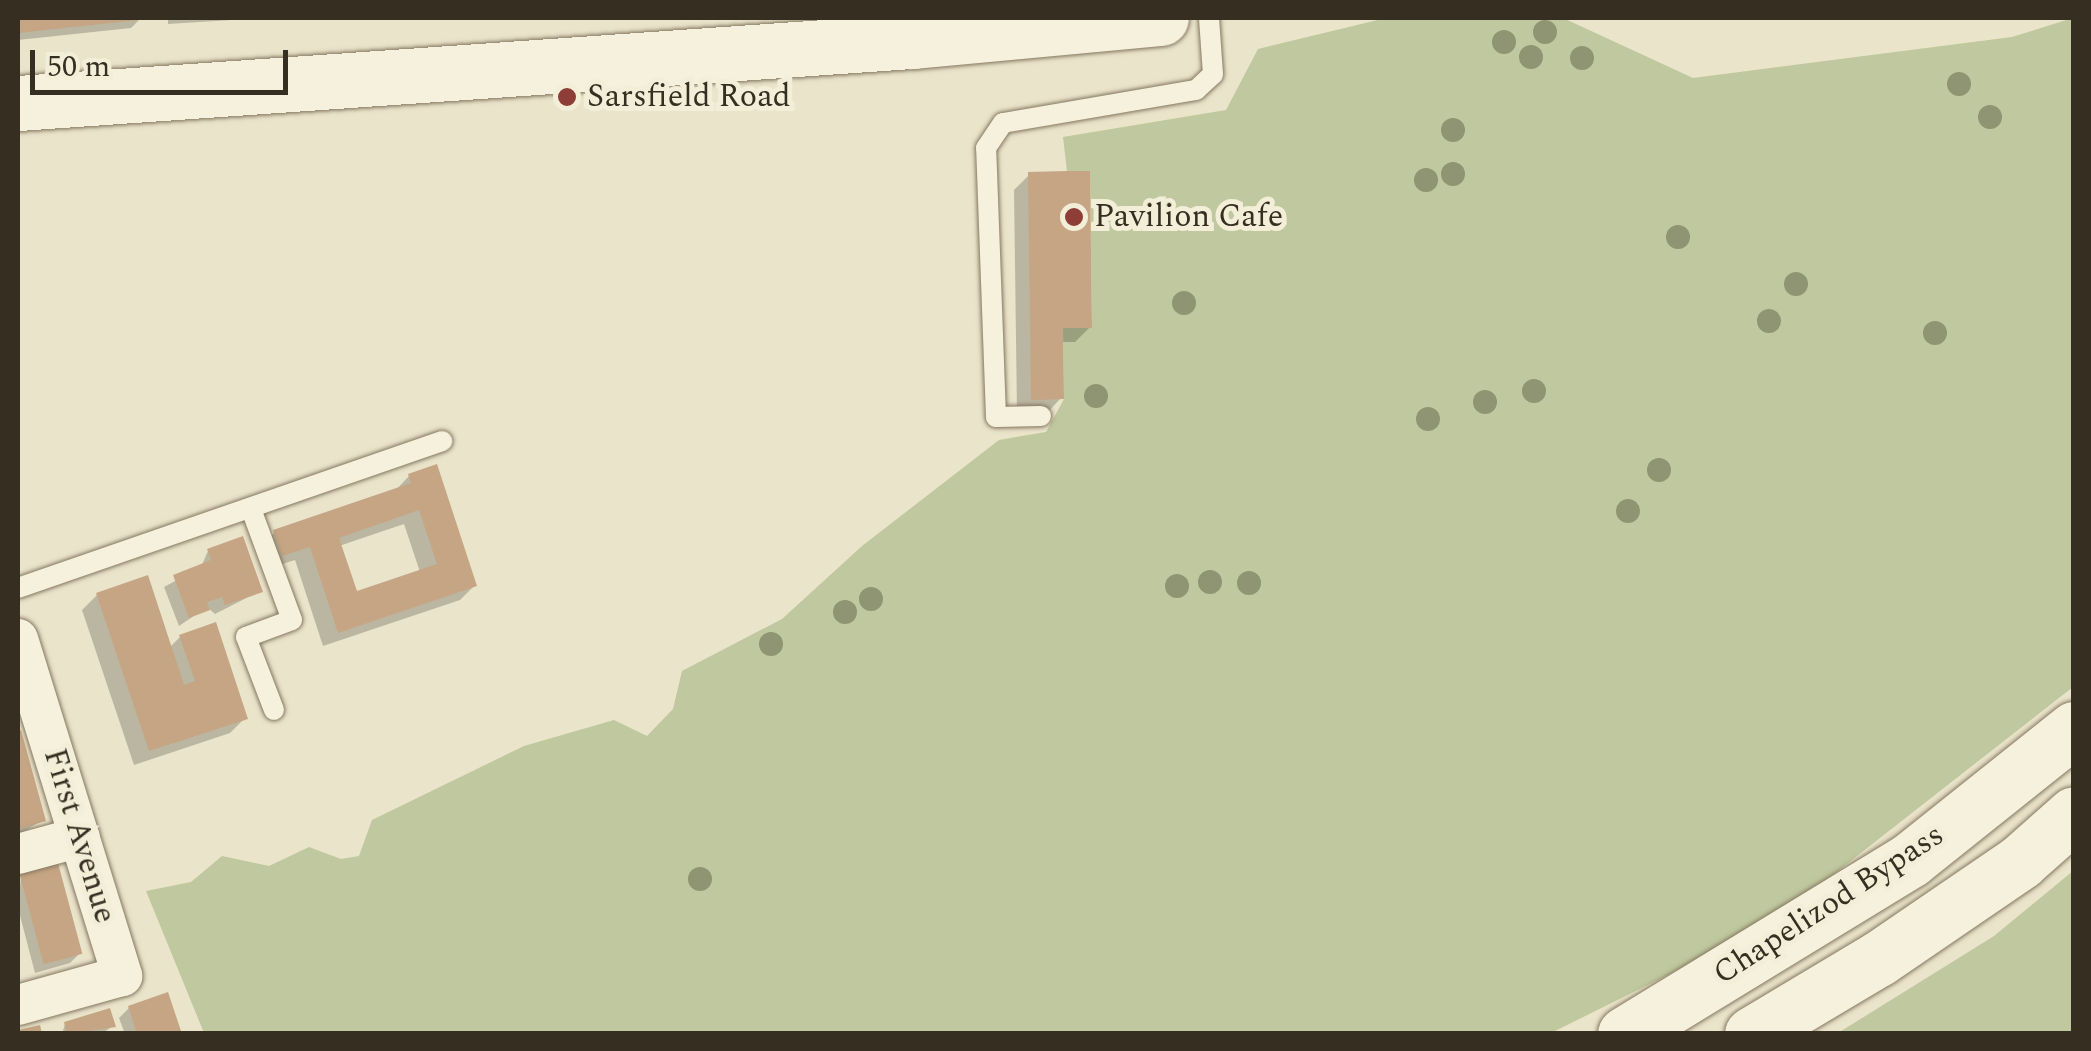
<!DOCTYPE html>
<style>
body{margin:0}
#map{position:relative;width:2091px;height:1051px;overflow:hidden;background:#eae4ca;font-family:Spectral,serif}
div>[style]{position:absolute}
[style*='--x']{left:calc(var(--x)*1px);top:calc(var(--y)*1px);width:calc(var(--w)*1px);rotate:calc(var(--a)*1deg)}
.green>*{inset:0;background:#bfc89e}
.shadow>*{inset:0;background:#0003}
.building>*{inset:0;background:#c5a583;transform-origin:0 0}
.roads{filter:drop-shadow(0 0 2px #857760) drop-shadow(0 0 2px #857760)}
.service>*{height:20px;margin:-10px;padding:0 10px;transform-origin:10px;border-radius:10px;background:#f6f1dc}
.minor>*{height:40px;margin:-20px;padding:0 20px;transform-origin:20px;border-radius:20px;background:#f6f1dc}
.secondary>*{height:55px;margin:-27.5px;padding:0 27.5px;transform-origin:27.5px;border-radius:27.5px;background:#f6f1dc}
.trees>*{width:24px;height:24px;margin:-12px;border-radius:50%;background:#8f9472}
.dots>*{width:28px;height:28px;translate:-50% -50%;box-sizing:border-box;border:5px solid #f3eed8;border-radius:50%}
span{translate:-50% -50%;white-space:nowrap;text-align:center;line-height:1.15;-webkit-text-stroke:10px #f3eed8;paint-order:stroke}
.poi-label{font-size:32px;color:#372e22}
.left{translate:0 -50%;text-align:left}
.street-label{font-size:32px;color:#372e22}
.frame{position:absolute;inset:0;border:20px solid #372e22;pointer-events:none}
.scale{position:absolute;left:30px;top:50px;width:258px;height:45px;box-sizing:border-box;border:5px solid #372e22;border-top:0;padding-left:12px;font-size:30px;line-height:35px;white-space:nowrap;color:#372e22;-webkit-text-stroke:8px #f3eed8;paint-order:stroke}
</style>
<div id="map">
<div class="green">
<div style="clip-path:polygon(1386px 18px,1563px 18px,1693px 78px,2012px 37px,2073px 18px,2073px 687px,1816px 888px,1680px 969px,1551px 1033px,204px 1033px,146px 891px,191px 882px,222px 856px,269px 866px,309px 847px,341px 859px,359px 856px,372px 820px,524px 746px,614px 720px,647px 736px,673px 709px,682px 671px,782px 619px,862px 546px,999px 440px,1046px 432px,1064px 399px,1063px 328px,1092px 327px,1090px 171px,1067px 171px,1063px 137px,1226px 110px,1258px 49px)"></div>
<div style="clip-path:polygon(2073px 871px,2073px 1033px,1838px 1033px,1994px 936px)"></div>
</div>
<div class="shadow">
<div style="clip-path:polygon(18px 18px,141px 18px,131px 28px,18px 40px)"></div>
<div style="clip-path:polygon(168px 18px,266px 18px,168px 24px)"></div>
<div style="clip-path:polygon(1029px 175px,1090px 327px,1075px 342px,1060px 342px,1061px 398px,1046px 414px,1017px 414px,1014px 190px)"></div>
<div style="clip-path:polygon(evenodd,409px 476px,475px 585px,460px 600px,323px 646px,295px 560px,267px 569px,260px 547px,275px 532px,394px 492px,409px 476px,404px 524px,420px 572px,356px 594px,339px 546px,404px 524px)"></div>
<div style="clip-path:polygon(208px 551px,260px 591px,215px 614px,207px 607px,179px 626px,164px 587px,201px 567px)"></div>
<div style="clip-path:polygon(97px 595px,170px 647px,180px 637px,245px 718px,230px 733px,134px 765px,82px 610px)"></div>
<div style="clip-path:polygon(20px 733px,43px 820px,18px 835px,18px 734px)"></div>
<div style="clip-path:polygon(21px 876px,80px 953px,70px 963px,35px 973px,18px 908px)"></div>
<div style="clip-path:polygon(129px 1008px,180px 1034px,125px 1034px,119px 1018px)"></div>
<div style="clip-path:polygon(65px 1024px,113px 1026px,101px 1034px,62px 1034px)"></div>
</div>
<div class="building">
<div style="clip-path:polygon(18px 18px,138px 18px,138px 20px,18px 33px)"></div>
<div style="clip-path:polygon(1067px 171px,1090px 171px,1092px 328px,1063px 328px,1064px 399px,1031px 400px,1028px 172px)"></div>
<div style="clip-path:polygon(evenodd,437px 464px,477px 586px,338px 633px,310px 547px,282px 556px,273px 530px,411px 483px,408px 474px,437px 464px,419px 510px,437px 564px,357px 591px,339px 538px,419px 510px)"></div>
<div style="clip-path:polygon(243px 536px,263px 592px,225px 605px,222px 597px,207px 602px,210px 610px,189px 618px,173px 575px,211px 560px,207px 549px)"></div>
<div style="clip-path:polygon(148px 575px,184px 685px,195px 681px,179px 635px,216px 622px,248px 719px,149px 751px,96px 593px)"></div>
<div style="clip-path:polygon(21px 730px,46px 821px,18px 829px,18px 731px)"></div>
<div style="left:58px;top:863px;width:94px;height:40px;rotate:75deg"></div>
<div style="clip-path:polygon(168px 992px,182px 1034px,137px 1034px,128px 1006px)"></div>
<div style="clip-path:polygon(110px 1008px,116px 1027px,67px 1034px,64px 1022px)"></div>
<div style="clip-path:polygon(40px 1025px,42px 1034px,18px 1034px,18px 1030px)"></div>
</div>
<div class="roads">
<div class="service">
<div style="--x:1041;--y:416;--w:45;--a:178.7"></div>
<div style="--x:996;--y:417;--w:269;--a:-92.1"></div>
<div style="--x:986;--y:148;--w:30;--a:-56"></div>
<div style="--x:1003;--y:123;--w:196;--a:-9.7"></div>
<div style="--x:1196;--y:90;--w:23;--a:-43"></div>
<div style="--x:1213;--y:74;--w:56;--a:-94.1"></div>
<div style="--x:251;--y:509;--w:118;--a:69.7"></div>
<div style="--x:292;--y:620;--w:49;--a:159.7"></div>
<div style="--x:246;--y:637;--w:78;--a:69"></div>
<div style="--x:18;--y:588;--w:449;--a:-19.1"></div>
</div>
<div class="minor">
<div style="--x:18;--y:639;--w:353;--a:72.8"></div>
<div style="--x:122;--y:976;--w:108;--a:164.4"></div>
<div style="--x:18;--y:854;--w:64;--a:-15.3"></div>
</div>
<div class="secondary">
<div style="--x:18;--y:103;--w:896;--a:-3.97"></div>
<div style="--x:912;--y:41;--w:250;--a:-5.3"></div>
<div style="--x:1625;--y:1034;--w:334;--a:-31.4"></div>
<div style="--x:1910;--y:860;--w:210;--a:-38.6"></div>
<div style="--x:1752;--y:1034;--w:147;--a:-30.8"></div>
<div style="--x:1878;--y:959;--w:172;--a:-34.3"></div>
<div style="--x:2020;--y:862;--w:72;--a:-41.6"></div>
</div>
</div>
<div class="trees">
<div style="left:1545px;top:32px"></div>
<div style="left:1504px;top:42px"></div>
<div style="left:1531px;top:57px"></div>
<div style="left:1582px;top:58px"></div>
<div style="left:1959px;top:84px"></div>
<div style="left:1990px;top:117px"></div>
<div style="left:1453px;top:130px"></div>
<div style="left:1453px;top:174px"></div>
<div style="left:1426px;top:180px"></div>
<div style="left:1678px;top:237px"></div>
<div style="left:1796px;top:284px"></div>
<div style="left:1184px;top:303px"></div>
<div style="left:1769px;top:321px"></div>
<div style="left:1935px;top:333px"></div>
<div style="left:1534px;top:391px"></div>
<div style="left:1096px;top:396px"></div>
<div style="left:1485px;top:402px"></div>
<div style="left:1428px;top:419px"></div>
<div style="left:1659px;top:470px"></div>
<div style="left:1628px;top:511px"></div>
<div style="left:1210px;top:582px"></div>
<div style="left:1249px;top:583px"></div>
<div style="left:1177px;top:586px"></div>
<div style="left:871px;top:599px"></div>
<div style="left:845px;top:612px"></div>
<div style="left:771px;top:644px"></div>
<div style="left:700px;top:879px"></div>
</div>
<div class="dots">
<div style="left:567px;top:97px;background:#8e3e36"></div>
<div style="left:1074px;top:217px;background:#8e3e36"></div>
</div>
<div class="poi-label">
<span class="left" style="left:587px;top:97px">Sarsfield Road</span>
<span class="left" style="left:1094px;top:217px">Pavilion Cafe</span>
</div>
<div class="street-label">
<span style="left:79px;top:836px;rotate:73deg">First Avenue</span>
<span style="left:1829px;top:905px;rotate:-33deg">Chapelizod Bypass</span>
</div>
<div class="frame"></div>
<div class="scale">50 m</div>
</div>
